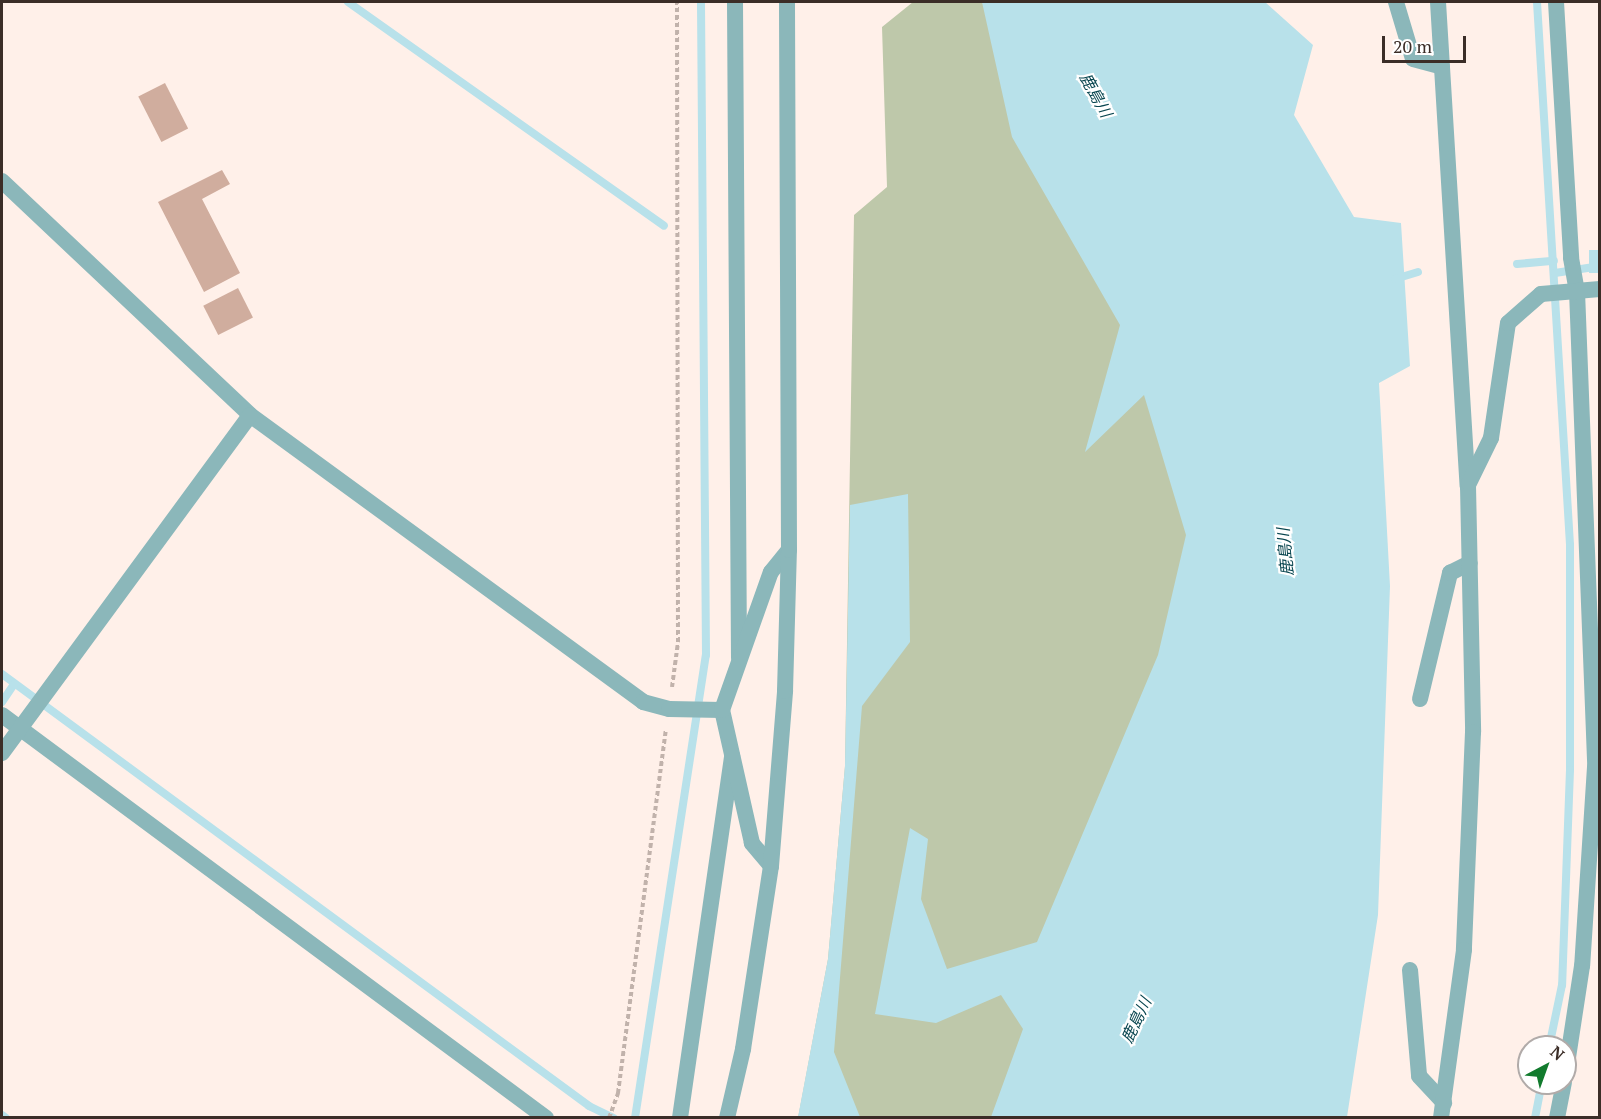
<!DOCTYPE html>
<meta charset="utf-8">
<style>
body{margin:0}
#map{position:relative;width:1601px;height:1119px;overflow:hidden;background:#fff0e9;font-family:"PT Serif","Noto Sans JP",serif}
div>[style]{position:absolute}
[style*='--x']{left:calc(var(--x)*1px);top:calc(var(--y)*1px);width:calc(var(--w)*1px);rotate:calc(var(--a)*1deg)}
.green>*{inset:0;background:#bec8aa}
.water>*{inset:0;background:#b8e1ea;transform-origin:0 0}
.stream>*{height:8px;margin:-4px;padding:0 4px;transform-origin:4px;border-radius:4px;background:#b8e1ea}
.building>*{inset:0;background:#d0ad9e;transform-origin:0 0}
.path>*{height:4px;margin-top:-2px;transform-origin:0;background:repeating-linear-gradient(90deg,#c1b2ab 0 4.5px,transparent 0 7.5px)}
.service>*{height:16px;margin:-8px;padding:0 8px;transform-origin:8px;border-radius:8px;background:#8bb7ba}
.minor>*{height:16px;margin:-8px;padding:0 8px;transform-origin:8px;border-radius:8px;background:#8bb7ba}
span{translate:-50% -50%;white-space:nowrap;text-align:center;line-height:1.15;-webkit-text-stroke:4.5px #fff;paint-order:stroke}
.water-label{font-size:16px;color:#094650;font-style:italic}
.frame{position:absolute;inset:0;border:3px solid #3b2d27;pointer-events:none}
.north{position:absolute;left:1517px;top:1035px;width:60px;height:60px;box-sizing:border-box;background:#fff;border:2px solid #b1aba9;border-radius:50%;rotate:41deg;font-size:16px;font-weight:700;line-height:24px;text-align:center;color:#3b2d27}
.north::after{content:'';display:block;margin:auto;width:21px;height:27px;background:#127b2e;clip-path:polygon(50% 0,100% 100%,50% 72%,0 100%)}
.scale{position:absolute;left:1382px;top:36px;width:84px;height:27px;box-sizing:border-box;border:3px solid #3b2d27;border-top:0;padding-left:8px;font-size:18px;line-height:21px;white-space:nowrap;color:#3b2d27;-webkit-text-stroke:4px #fff;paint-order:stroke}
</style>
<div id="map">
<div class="green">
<div style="clip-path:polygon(913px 2px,982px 2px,1256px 487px,1052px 1117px,798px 1118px,828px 959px,845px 766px,854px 215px,887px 187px,882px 27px)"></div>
</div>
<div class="water">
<div style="clip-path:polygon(982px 2px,1265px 2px,1313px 45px,1294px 115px,1354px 217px,1401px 223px,1410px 366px,1379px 383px,1390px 586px,1378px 915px,1347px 1117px,991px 1117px,1023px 1029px,1001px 995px,936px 1023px,875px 1014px,910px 828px,928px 839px,921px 899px,947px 969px,1037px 942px,1158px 655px,1186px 535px,1144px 395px,1085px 452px,1120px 325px,1012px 137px)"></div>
<div style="left:1599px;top:250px;width:23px;height:10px;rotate:90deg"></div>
<div style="clip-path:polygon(908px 494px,910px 642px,862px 706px,834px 1052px,860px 1117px,798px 1117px,828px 959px,845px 766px,850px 505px)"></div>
</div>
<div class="stream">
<div style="--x:348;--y:2;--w:387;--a:35.3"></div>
<div style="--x:1537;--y:2;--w:544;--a:86.52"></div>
<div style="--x:1570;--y:545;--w:225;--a:90"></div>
<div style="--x:1570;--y:770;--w:215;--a:92.1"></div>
<div style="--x:1562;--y:985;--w:63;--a:101.8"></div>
<div style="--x:1517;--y:264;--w:37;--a:-5"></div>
<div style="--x:1555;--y:273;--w:46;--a:-8.8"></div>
<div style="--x:1395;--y:279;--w:24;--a:-17"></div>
<div style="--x:2;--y:674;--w:729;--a:36.35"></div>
<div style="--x:589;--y:1106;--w:28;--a:26"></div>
<div style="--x:2;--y:702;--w:22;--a:-56"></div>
<div style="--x:2;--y:1115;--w:5;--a:37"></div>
<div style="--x:635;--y:1118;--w:468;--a:-81.3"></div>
<div style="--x:706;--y:655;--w:653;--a:-90.44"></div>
<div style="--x:1535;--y:1118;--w:36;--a:-79"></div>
</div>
<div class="building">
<div style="left:165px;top:83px;width:51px;height:30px;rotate:63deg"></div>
<div style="clip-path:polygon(222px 170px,230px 184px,202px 199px,240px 273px,204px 292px,158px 202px)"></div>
<div style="left:238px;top:288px;width:33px;height:39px;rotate:63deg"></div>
</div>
<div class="path">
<div style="--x:672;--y:687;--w:45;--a:-82.4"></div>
<div style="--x:678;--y:642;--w:640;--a:-90.09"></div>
<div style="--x:609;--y:1118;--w:27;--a:-70"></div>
<div style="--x:618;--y:1093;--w:366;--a:-82.5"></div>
</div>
<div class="service">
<div style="--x:735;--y:2;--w:656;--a:89.65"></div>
<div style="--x:1396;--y:2;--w:59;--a:73.4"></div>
<div style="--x:1413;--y:59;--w:30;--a:15"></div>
<div style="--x:1420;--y:699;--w:130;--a:-76.6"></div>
<div style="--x:1450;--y:573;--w:22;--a:-27"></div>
<div style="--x:1410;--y:970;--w:106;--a:85.1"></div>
<div style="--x:1419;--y:1076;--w:37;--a:47"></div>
<div style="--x:680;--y:1118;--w:366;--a:-81.8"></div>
</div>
<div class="minor">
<div style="--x:1438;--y:2;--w:485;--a:86.5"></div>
<div style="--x:1468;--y:486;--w:246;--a:88.8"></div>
<div style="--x:1473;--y:732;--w:218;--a:92.4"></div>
<div style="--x:1464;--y:950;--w:170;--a:97.8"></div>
<div style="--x:1556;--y:2;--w:256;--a:86.6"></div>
<div style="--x:1571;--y:258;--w:34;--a:80"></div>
<div style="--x:1577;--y:291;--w:476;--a:87.8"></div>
<div style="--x:1595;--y:767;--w:199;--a:93.7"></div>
<div style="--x:1582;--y:966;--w:112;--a:98.7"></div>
<div style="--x:2;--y:181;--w:341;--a:43.3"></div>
<div style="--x:250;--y:415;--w:487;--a:36.1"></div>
<div style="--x:643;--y:702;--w:27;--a:15"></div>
<div style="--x:669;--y:709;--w:53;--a:1.1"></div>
<div style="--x:1469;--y:483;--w:50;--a:-63.9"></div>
<div style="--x:1491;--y:438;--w:116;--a:-81.6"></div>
<div style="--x:1508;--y:323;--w:44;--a:-41.3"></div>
<div style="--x:1541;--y:294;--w:59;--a:-4.8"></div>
<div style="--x:2;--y:715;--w:677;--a:36.53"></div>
<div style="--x:2;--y:753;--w:419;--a:-53.7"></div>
<div style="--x:771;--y:866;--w:30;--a:-130"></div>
<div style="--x:752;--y:843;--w:136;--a:-102.7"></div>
<div style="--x:722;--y:710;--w:146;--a:-70.5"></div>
<div style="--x:771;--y:572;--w:28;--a:-51"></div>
<div style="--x:727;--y:1118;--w:71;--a:-76.9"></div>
<div style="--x:743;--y:1049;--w:185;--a:-81.3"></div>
<div style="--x:771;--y:866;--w:176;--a:-85.4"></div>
<div style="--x:785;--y:691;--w:141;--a:-88.4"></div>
<div style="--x:789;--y:550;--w:548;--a:-90.21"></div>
<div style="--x:1557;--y:1118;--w:36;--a:-79"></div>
</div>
<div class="water-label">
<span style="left:1096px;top:95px;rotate:61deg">鹿島川</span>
<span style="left:1285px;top:552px;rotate:-95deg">鹿島川</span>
<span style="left:1136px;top:1020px;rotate:-65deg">鹿島川</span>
</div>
<div class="frame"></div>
<div class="north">N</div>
<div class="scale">20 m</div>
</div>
